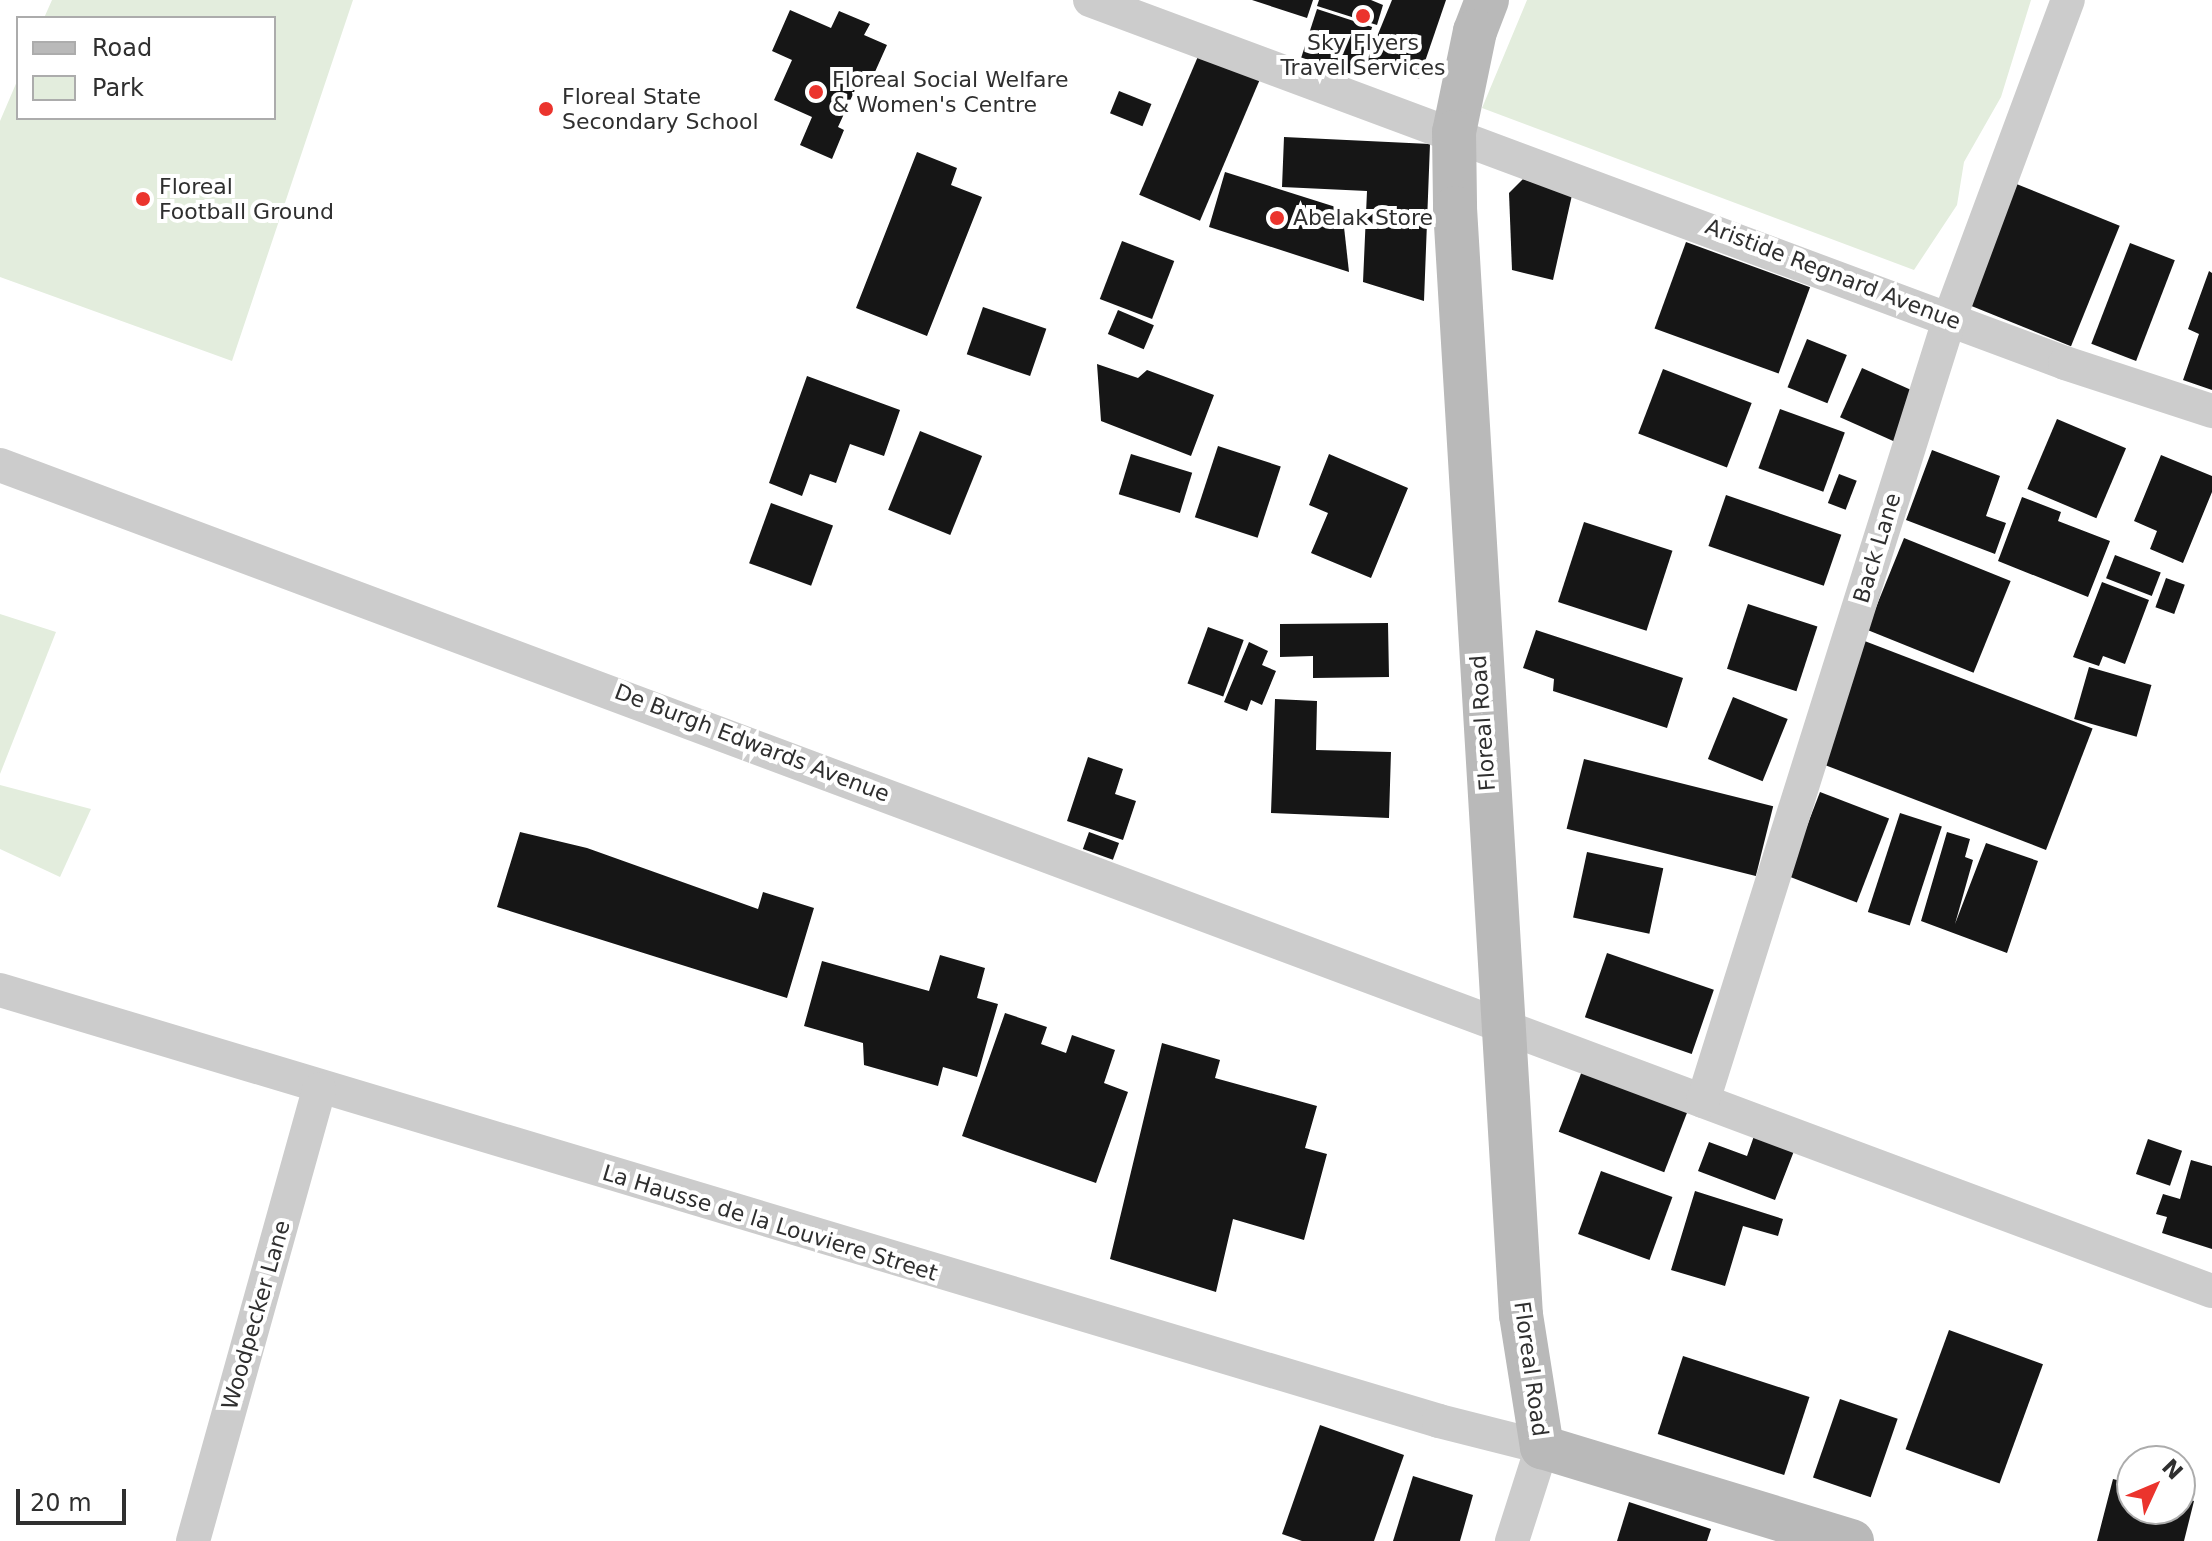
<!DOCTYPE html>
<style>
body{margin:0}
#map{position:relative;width:2212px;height:1541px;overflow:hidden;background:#fff;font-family:"DejaVu Sans",sans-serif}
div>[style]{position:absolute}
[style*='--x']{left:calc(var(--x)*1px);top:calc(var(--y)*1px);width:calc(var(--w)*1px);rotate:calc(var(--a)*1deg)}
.green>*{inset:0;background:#e3eddd}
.building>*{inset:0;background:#161616;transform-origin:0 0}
.street>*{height:34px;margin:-17px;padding:0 17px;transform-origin:17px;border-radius:17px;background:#ccc}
.secondary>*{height:44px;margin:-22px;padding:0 22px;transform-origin:22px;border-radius:22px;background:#b9b9b9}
.dots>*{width:22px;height:22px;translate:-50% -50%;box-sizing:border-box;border:4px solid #fff;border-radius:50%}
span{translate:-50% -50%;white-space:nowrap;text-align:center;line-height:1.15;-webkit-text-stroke:8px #fff;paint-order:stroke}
.poi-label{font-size:22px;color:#2f2f2f}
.left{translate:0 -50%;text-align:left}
.street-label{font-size:22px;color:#2f2f2f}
.legend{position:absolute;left:16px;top:16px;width:260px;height:104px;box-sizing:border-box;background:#fff;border:2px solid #acacac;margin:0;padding:10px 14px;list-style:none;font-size:24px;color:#2f2f2f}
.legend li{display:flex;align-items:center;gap:16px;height:40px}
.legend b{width:40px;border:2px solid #acacac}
.north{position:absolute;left:2116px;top:1445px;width:80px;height:80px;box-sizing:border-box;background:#fff;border:2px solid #acacac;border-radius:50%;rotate:46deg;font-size:22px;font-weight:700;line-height:32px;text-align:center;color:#2f2f2f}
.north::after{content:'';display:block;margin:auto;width:28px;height:36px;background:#eb342d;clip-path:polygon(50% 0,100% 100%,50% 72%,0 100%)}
.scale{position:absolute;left:16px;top:1489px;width:110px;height:36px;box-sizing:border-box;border:4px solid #2f2f2f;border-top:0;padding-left:10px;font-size:24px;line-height:28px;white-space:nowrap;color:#2f2f2f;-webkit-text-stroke:6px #fff;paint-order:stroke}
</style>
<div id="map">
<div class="green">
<div style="clip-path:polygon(52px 0,353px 0,232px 361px,0 277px,0 121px,18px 79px,18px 118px,274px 118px,274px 18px,44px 18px)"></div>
<div style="clip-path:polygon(1527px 0,2031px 0,2001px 97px,1964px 162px,1957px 205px,1914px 270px,1482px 108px)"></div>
<div style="clip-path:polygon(0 614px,56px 632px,0 774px)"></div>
<div style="clip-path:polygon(0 785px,91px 809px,60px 877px,0 849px)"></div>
</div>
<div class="building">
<div style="clip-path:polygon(1252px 0,1313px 0,1307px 18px)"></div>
<div style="clip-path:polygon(1319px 0,1371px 0,1383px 5px,1377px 25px,1317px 6px)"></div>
<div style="clip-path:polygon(1392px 0,1446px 0,1419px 79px,1367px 61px)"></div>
<div style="left:1317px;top:9px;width:58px;height:51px;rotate:18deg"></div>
<div style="clip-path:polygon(790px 10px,831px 28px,839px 11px,870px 24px,864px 35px,887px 45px,870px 83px,860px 79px,838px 127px,844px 130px,832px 159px,800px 145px,812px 117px,774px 100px,792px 60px,772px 51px)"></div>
<div style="left:1199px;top:54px;width:66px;height:153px;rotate:23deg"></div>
<div style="left:1119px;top:91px;width:35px;height:24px;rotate:22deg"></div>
<div style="clip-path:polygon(1284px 137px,1430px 144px,1424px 301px,1363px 282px,1367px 191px,1282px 187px)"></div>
<div style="clip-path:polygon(917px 152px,957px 168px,951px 185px,982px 197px,927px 336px,856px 308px)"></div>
<div style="clip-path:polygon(1225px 172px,1342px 209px,1349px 272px,1209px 227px)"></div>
<div style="clip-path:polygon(1523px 179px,1572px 195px,1553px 280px,1512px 270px,1509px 193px)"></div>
<div style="left:2014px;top:183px;width:114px;height:130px;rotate:22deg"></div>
<div style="left:1122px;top:241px;width:56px;height:62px;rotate:21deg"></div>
<div style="left:1686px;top:242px;width:132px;height:92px;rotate:20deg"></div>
<div style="left:2130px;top:243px;width:48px;height:108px;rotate:21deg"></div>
<div style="clip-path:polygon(2209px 271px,2212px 273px,2212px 390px,2183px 380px,2199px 334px,2188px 329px)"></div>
<div style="left:983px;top:307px;width:67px;height:50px;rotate:19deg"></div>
<div style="left:1118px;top:310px;width:39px;height:26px;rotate:23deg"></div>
<div style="left:1807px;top:339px;width:43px;height:52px;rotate:22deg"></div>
<div style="clip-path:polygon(1097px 364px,1138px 378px,1147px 370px,1214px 395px,1191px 456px,1101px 421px)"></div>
<div style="left:1862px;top:368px;width:68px;height:54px;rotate:24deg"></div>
<div style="left:1663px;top:369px;width:95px;height:69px;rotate:21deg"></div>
<div style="clip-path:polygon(807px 376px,900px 410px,884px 456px,850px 444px,836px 483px,810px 474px,802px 496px,769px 483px)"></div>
<div style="left:1780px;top:409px;width:69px;height:63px;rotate:20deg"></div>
<div style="left:2057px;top:419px;width:75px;height:76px;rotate:23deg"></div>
<div style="left:920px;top:431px;width:67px;height:85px;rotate:22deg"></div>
<div style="left:1218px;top:446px;width:66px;height:75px;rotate:18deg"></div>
<div style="clip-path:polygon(1932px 450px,2000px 476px,1986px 516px,2006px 523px,1995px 554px,1906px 520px)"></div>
<div style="left:1131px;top:454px;width:64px;height:42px;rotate:17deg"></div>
<div style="clip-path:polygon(1329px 454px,1408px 488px,1371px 578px,1311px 553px,1328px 513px,1309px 505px)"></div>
<div style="clip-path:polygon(2161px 455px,2212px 476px,2212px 492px,2183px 563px,2150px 549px,2157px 531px,2134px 521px)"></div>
<div style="left:1839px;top:474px;width:19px;height:31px;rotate:21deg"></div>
<div style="left:1726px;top:495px;width:122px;height:54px;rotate:19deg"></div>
<div style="clip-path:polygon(2022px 497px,2061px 512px,2058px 521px,2110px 541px,2088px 597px,1998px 561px)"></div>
<div style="left:771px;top:503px;width:66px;height:64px;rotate:20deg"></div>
<div style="left:1584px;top:522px;width:93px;height:84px;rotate:18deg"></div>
<div style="left:1904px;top:538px;width:115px;height:99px;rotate:22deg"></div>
<div style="left:2115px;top:555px;width:49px;height:25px;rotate:21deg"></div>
<div style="left:2166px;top:578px;width:20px;height:31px;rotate:20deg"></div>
<div style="clip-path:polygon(2102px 582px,2149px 600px,2125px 664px,2103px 656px,2099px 666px,2073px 657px)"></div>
<div style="left:1748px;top:604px;width:73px;height:68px;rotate:18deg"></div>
<div style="clip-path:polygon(1388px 623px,1389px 677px,1313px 678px,1313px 656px,1280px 657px,1280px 624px)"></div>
<div style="left:1208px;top:627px;width:38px;height:60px;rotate:20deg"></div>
<div style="clip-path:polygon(1536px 630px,1683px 678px,1667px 728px,1553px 691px,1554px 679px,1523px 668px)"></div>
<div style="left:1862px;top:640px;width:247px;height:130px;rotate:21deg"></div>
<div style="clip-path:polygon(1249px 642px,1268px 651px,1262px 665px,1276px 671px,1262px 705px,1251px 700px,1247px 711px,1224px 702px)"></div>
<div style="left:2089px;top:667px;width:65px;height:54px;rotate:16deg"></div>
<div style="left:1733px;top:697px;width:59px;height:67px;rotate:22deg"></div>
<div style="clip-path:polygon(1275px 699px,1317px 701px,1316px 750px,1391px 752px,1389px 818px,1271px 813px)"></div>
<div style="clip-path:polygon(1088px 757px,1123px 769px,1115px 794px,1136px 801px,1123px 840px,1067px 821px)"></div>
<div style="left:1584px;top:759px;width:195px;height:72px;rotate:14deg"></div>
<div style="left:1820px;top:792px;width:74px;height:90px;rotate:21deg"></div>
<div style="left:1900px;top:813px;width:44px;height:104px;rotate:18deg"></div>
<div style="clip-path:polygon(520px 832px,587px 848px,758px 909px,763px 892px,814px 908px,787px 998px,497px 907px)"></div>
<div style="left:1089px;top:832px;width:32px;height:18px;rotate:20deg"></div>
<div style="clip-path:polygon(1947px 832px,1970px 839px,1965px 857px,1973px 860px,1955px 924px,1986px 843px,2038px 861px,2007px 953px,1921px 921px)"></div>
<div style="left:1587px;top:852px;width:78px;height:67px;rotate:12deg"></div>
<div style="left:1607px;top:953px;width:113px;height:68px;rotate:19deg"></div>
<div style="clip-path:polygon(940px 955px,985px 968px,977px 998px,998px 1004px,977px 1077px,943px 1067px,938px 1086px,864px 1065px,863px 1043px,804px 1026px,822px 961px,929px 991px)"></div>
<div style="clip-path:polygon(1005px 1013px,1047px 1027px,1041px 1044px,1066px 1053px,1072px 1035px,1115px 1050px,1104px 1083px,1128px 1092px,1096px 1183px,962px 1136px)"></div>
<div style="clip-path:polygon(1162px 1043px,1220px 1060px,1215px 1078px,1317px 1106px,1305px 1148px,1327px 1154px,1304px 1240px,1233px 1219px,1216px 1292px,1110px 1259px)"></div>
<div style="left:1582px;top:1071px;width:113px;height:65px;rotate:21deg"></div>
<div style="clip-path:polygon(1754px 1136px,1794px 1151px,1775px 1200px,1698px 1171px,1709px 1142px,1747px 1156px)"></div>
<div style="left:2148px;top:1139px;width:36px;height:37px;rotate:19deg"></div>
<div style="clip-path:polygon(2191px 1160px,2212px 1166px,2212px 1249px,2162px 1233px,2167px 1217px,2156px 1214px,2163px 1194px,2180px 1199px)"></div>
<div style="left:1601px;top:1171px;width:76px;height:67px;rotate:20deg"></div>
<div style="clip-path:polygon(1695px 1191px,1783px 1219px,1778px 1236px,1743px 1226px,1725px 1286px,1671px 1270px)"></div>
<div style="left:1949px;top:1330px;width:100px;height:127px;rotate:20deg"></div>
<div style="left:1683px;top:1356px;width:133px;height:82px;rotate:18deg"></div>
<div style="left:1840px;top:1399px;width:61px;height:83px;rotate:19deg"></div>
<div style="clip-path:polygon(1320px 1425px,1404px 1455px,1374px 1541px,1302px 1541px,1282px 1534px)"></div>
<div style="clip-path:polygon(1413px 1476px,1473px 1495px,1460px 1541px,1393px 1541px)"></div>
<div style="clip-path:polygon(2113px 1479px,2132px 1484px,2132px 1509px,2180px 1509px,2180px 1497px,2194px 1501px,2184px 1541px,2097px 1541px)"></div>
<div style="clip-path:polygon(1629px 1502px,1711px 1529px,1707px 1541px,1617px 1541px)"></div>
</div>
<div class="street">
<div style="--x:1090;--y:0;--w:1040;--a:20.42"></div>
<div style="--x:2065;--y:363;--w:155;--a:18.1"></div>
<div style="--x:0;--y:465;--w:2361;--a:20.48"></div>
<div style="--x:0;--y:990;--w:1502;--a:16.67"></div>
<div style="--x:1439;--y:1421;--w:106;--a:14.2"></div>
<div style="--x:1542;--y:1447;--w:99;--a:107.7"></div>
<div style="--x:1703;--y:1101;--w:822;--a:-72.51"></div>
<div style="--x:1950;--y:317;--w:338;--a:-69.6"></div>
<div style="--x:193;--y:1541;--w:469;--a:-74.4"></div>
</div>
<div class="secondary">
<div style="--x:1487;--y:0;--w:33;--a:111"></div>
<div style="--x:1475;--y:31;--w:103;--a:101.7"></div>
<div style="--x:1454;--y:132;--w:76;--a:89.2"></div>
<div style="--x:1455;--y:208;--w:1109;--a:86.59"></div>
<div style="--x:1521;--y:1315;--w:134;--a:81"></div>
<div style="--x:1542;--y:1447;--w:324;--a:16.9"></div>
</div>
<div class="dots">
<div style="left:1363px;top:16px;background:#eb342d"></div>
<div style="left:816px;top:92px;background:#eb342d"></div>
<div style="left:546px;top:109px;background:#eb342d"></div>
<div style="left:143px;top:199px;background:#eb342d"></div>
<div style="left:1277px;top:218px;background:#eb342d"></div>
</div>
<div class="poi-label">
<span style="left:1363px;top:55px">Sky Flyers<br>Travel Services</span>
<span class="left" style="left:832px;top:92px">Floreal Social Welfare<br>&amp; Women's Centre</span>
<span class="left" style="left:562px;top:109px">Floreal State<br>Secondary School</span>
<span class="left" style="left:159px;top:199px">Floreal<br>Football Ground</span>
<span class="left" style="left:1293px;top:218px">Abelak Store</span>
</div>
<div class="street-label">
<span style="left:1833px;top:274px;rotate:21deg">Aristide Regnard Avenue</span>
<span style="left:1877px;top:548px;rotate:-73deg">Back Lane</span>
<span style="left:1483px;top:723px;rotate:-94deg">Floreal Road</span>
<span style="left:752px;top:743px;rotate:21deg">De Burgh Edwards Avenue</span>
<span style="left:770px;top:1223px;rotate:17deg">La Hausse de la Louviere Street</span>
<span style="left:256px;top:1315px;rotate:-74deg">Woodpecker Lane</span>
<span style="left:1531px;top:1369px;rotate:82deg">Floreal Road</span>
</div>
<ul class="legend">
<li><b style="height:10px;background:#b9b9b9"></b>Road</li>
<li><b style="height:22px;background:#e3eddd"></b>Park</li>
</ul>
<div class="north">N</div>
<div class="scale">20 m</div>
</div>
